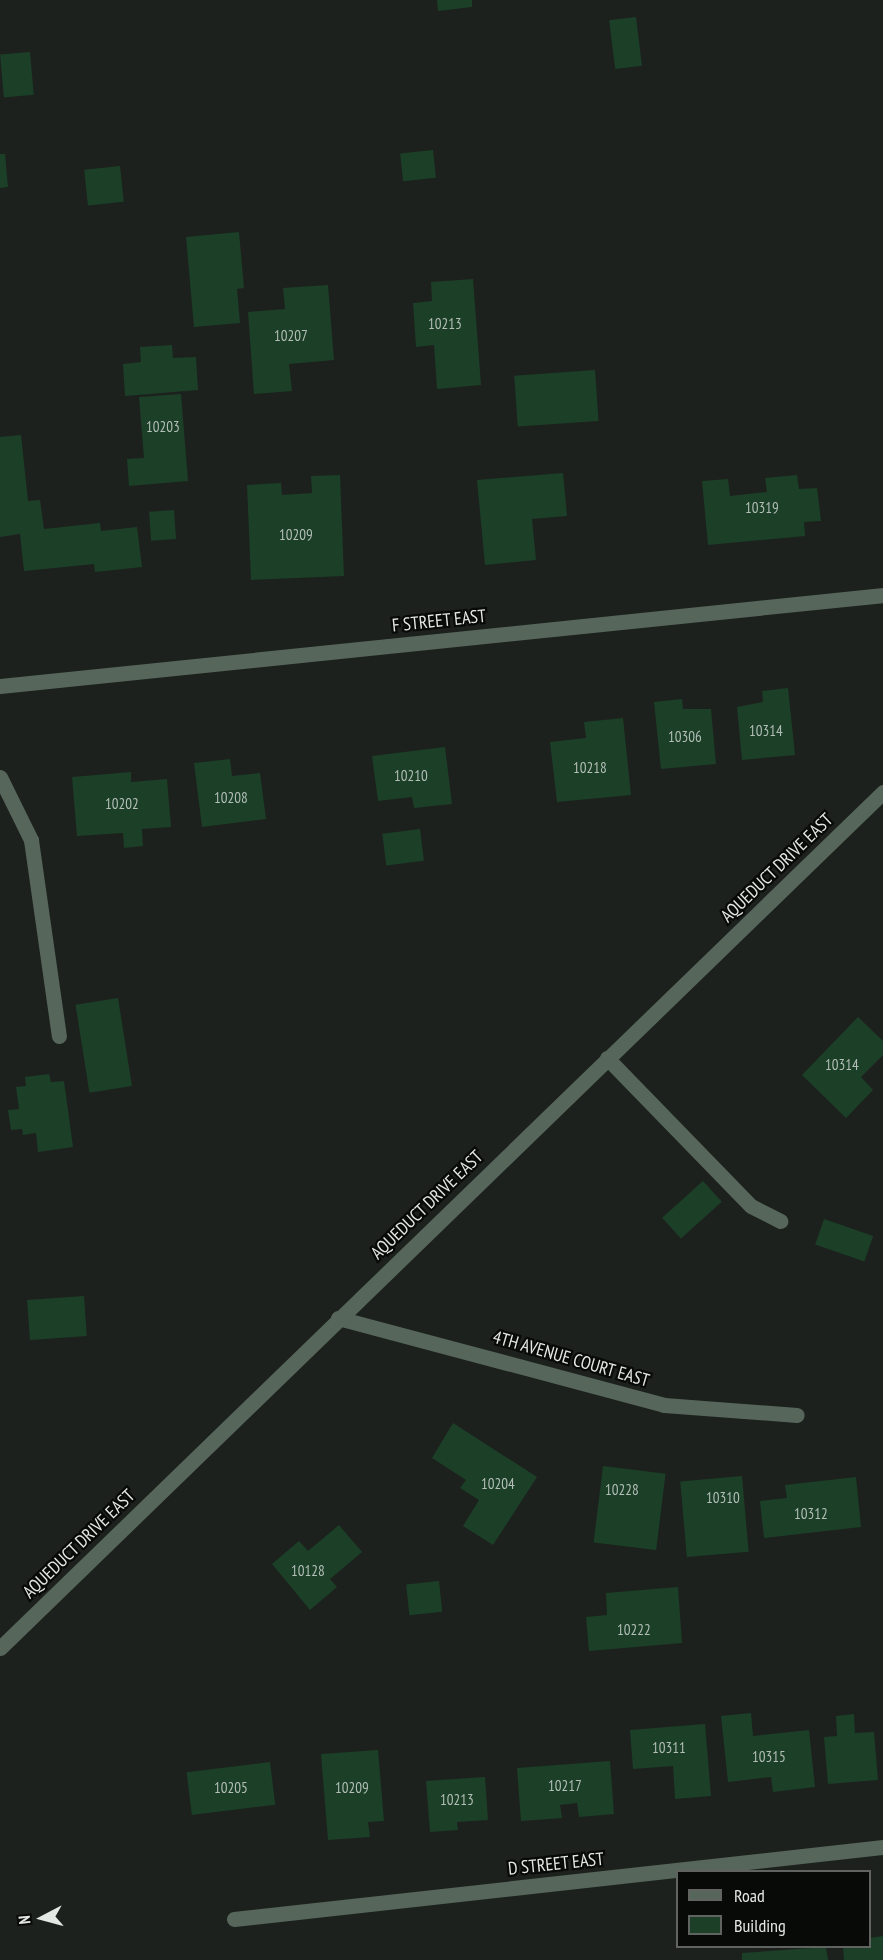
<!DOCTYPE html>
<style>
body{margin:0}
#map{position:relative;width:883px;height:1960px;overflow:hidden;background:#1c211d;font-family:"PT Sans Narrow",sans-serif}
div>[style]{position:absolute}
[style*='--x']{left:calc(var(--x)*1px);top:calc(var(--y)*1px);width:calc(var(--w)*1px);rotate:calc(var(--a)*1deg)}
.building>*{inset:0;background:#1c3f28;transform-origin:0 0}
.minor>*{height:15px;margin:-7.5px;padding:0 7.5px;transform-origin:7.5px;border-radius:7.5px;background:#57665b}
span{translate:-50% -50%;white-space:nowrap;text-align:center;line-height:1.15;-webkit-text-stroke:4.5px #080a08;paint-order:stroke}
.number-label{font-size:15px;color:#b2beb6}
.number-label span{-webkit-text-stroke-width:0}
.street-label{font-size:18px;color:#e4e8e5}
.legend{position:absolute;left:676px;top:1870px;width:195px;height:78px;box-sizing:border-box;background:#080a08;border:2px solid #606360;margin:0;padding:8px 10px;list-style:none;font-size:18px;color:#e4e8e5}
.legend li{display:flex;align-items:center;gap:12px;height:30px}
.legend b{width:30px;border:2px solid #606360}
.north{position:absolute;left:12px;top:1888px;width:60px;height:60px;-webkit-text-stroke:4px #080a08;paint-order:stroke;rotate:264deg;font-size:16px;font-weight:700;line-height:24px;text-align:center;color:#e4e8e5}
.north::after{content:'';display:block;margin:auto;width:21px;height:27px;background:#e4e8e5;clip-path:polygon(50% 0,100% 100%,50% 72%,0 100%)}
</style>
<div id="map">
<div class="building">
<div style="clip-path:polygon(437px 0,472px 0,472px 7px,438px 11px)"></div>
<div style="left:636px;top:17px;width:49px;height:27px;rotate:83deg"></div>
<div style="left:30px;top:52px;width:43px;height:30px;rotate:85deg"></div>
<div style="left:433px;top:150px;width:28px;height:33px;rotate:84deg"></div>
<div style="clip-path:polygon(0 154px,5px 154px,8px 187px,0 188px)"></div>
<div style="left:120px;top:166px;width:36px;height:36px;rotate:84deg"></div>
<div style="clip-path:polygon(239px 232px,244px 288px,237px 289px,240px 323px,194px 327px,186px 237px)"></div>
<div style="clip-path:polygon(473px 279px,481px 385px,437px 389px,434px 345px,416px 347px,413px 303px,432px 301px,431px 282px)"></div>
<div style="clip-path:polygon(328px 285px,334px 360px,289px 364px,292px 391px,254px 394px,248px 312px,285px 309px,283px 288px)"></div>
<div style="clip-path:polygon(172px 345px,173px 358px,196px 357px,198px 390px,125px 396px,123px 364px,141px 362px,140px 347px)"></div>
<div style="left:595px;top:370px;width:51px;height:81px;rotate:86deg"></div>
<div style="clip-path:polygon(181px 394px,188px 481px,129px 486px,127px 459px,144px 458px,139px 397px)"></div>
<div style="clip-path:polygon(21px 435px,28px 501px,40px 500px,44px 529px,100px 523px,101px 531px,137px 527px,142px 567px,95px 572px,94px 564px,24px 571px,20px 534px,0 537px,0 437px)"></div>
<div style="clip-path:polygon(563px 473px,567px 516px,532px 519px,536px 560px,485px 565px,477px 480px)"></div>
<div style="clip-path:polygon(340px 475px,344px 576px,251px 580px,247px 485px,281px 483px,282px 495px,312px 493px,311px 476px)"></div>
<div style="clip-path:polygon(797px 475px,799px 489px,817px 488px,821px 521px,804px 522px,805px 536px,708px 545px,702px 481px,728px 479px,730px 496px,767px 492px,765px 478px)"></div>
<div style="left:174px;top:510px;width:29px;height:25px;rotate:86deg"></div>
<div style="clip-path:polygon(788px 688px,795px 755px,742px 760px,737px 707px,763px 702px,762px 691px)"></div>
<div style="clip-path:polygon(682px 699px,683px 709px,711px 709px,716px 764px,661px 769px,654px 702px)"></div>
<div style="clip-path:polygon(623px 718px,631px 795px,557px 802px,550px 742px,586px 738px,584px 722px)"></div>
<div style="clip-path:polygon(445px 747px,452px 804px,414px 808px,412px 797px,378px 801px,372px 756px)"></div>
<div style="clip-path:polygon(230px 759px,232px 776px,260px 773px,266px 819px,202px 827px,194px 763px)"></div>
<div style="clip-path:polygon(131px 772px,131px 782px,167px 779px,171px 827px,142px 829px,143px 846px,124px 848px,123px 833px,77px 836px,72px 777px)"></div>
<div style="left:420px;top:829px;width:32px;height:38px;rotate:83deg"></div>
<div style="left:118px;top:998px;width:89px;height:43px;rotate:81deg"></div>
<div style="clip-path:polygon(858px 1017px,883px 1041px,883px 1055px,861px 1077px,873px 1090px,846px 1118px,802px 1075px)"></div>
<div style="clip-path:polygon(49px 1074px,51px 1082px,64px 1081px,73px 1147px,38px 1152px,36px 1133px,23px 1135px,22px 1129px,11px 1130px,8px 1110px,19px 1109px,16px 1087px,26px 1086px,25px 1077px)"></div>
<div style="left:703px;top:1181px;width:28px;height:55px;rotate:48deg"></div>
<div style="left:824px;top:1219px;width:52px;height:27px;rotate:19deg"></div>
<div style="left:84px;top:1296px;width:40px;height:57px;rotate:86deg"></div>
<div style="clip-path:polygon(453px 1423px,537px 1477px,493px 1545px,463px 1526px,479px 1500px,460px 1488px,466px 1480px,432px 1458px)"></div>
<div style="left:603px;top:1466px;width:63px;height:77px;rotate:7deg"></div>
<div style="left:742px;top:1476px;width:76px;height:62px;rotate:85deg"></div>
<div style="clip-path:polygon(856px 1477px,861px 1527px,764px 1538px,760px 1501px,787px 1498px,785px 1485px)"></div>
<div style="clip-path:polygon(339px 1525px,362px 1552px,330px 1579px,337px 1587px,310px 1610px,272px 1564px,299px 1541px,308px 1551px)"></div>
<div style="left:439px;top:1581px;width:31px;height:33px;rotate:84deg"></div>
<div style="clip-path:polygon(678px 1587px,682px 1643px,589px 1651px,586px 1617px,607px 1615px,606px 1593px)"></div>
<div style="clip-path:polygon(751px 1713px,753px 1736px,809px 1730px,815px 1787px,773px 1792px,771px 1777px,728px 1782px,721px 1716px)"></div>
<div style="clip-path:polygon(854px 1714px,855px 1733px,874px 1732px,878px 1780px,828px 1784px,824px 1737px,837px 1736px,836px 1716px)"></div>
<div style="clip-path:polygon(705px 1724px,711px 1796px,675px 1799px,673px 1766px,633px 1769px,630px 1730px)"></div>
<div style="clip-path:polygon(378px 1750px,384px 1821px,368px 1822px,370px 1837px,328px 1840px,321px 1754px)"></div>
<div style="clip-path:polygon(610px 1761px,614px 1814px,579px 1817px,577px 1803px,560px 1805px,562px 1818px,521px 1821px,517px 1768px)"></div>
<div style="left:270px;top:1762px;width:43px;height:84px;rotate:83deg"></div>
<div style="clip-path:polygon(485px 1777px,488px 1820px,457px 1822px,458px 1830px,430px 1832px,426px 1781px)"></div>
<div style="clip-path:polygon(883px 1936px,883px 1960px,844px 1960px,843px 1946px,870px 1946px,870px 1938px)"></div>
<div style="clip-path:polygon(826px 1947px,828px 1960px,742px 1960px,742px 1953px)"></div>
</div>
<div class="minor">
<div style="--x:0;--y:686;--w:888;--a:-5.88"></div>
<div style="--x:0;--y:777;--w:70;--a:63.8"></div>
<div style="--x:31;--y:840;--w:198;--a:81.9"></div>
<div style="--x:607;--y:1058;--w:206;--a:45.8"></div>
<div style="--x:751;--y:1206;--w:33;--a:27"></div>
<div style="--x:338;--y:1318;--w:337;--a:14.9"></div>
<div style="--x:664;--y:1405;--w:133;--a:4.3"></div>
<div style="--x:0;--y:1648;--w:1230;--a:-44.11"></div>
<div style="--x:234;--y:1919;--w:653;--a:-6.33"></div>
</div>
<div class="number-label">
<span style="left:445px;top:324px">10213</span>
<span style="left:291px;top:336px">10207</span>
<span style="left:163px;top:427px">10203</span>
<span style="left:762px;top:508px">10319</span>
<span style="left:296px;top:535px">10209</span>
<span style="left:766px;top:731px">10314</span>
<span style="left:685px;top:737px">10306</span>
<span style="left:590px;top:768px">10218</span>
<span style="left:411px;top:776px">10210</span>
<span style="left:231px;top:798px">10208</span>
<span style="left:122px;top:804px">10202</span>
<span style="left:842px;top:1065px">10314</span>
<span style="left:498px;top:1484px">10204</span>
<span style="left:622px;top:1490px">10228</span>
<span style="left:723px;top:1498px">10310</span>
<span style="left:811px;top:1514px">10312</span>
<span style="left:308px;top:1571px">10128</span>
<span style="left:634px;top:1630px">10222</span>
<span style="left:669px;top:1748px">10311</span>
<span style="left:769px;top:1757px">10315</span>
<span style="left:565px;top:1786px">10217</span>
<span style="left:231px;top:1788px">10205</span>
<span style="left:352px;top:1788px">10209</span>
<span style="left:457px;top:1800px">10213</span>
</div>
<div class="street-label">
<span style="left:439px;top:621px;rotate:-6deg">F STREET EAST</span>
<span style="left:777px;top:868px;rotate:-44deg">AQUEDUCT DRIVE EAST</span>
<span style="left:427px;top:1205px;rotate:-44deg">AQUEDUCT DRIVE EAST</span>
<span style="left:571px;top:1359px;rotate:16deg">4TH AVENUE COURT EAST</span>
<span style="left:79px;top:1544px;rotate:-44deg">AQUEDUCT DRIVE EAST</span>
<span style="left:556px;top:1864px;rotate:-6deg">D STREET EAST</span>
</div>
<ul class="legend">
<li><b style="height:8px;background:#57665b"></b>Road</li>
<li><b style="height:16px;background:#1c3f28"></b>Building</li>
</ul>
<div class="north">N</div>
</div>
